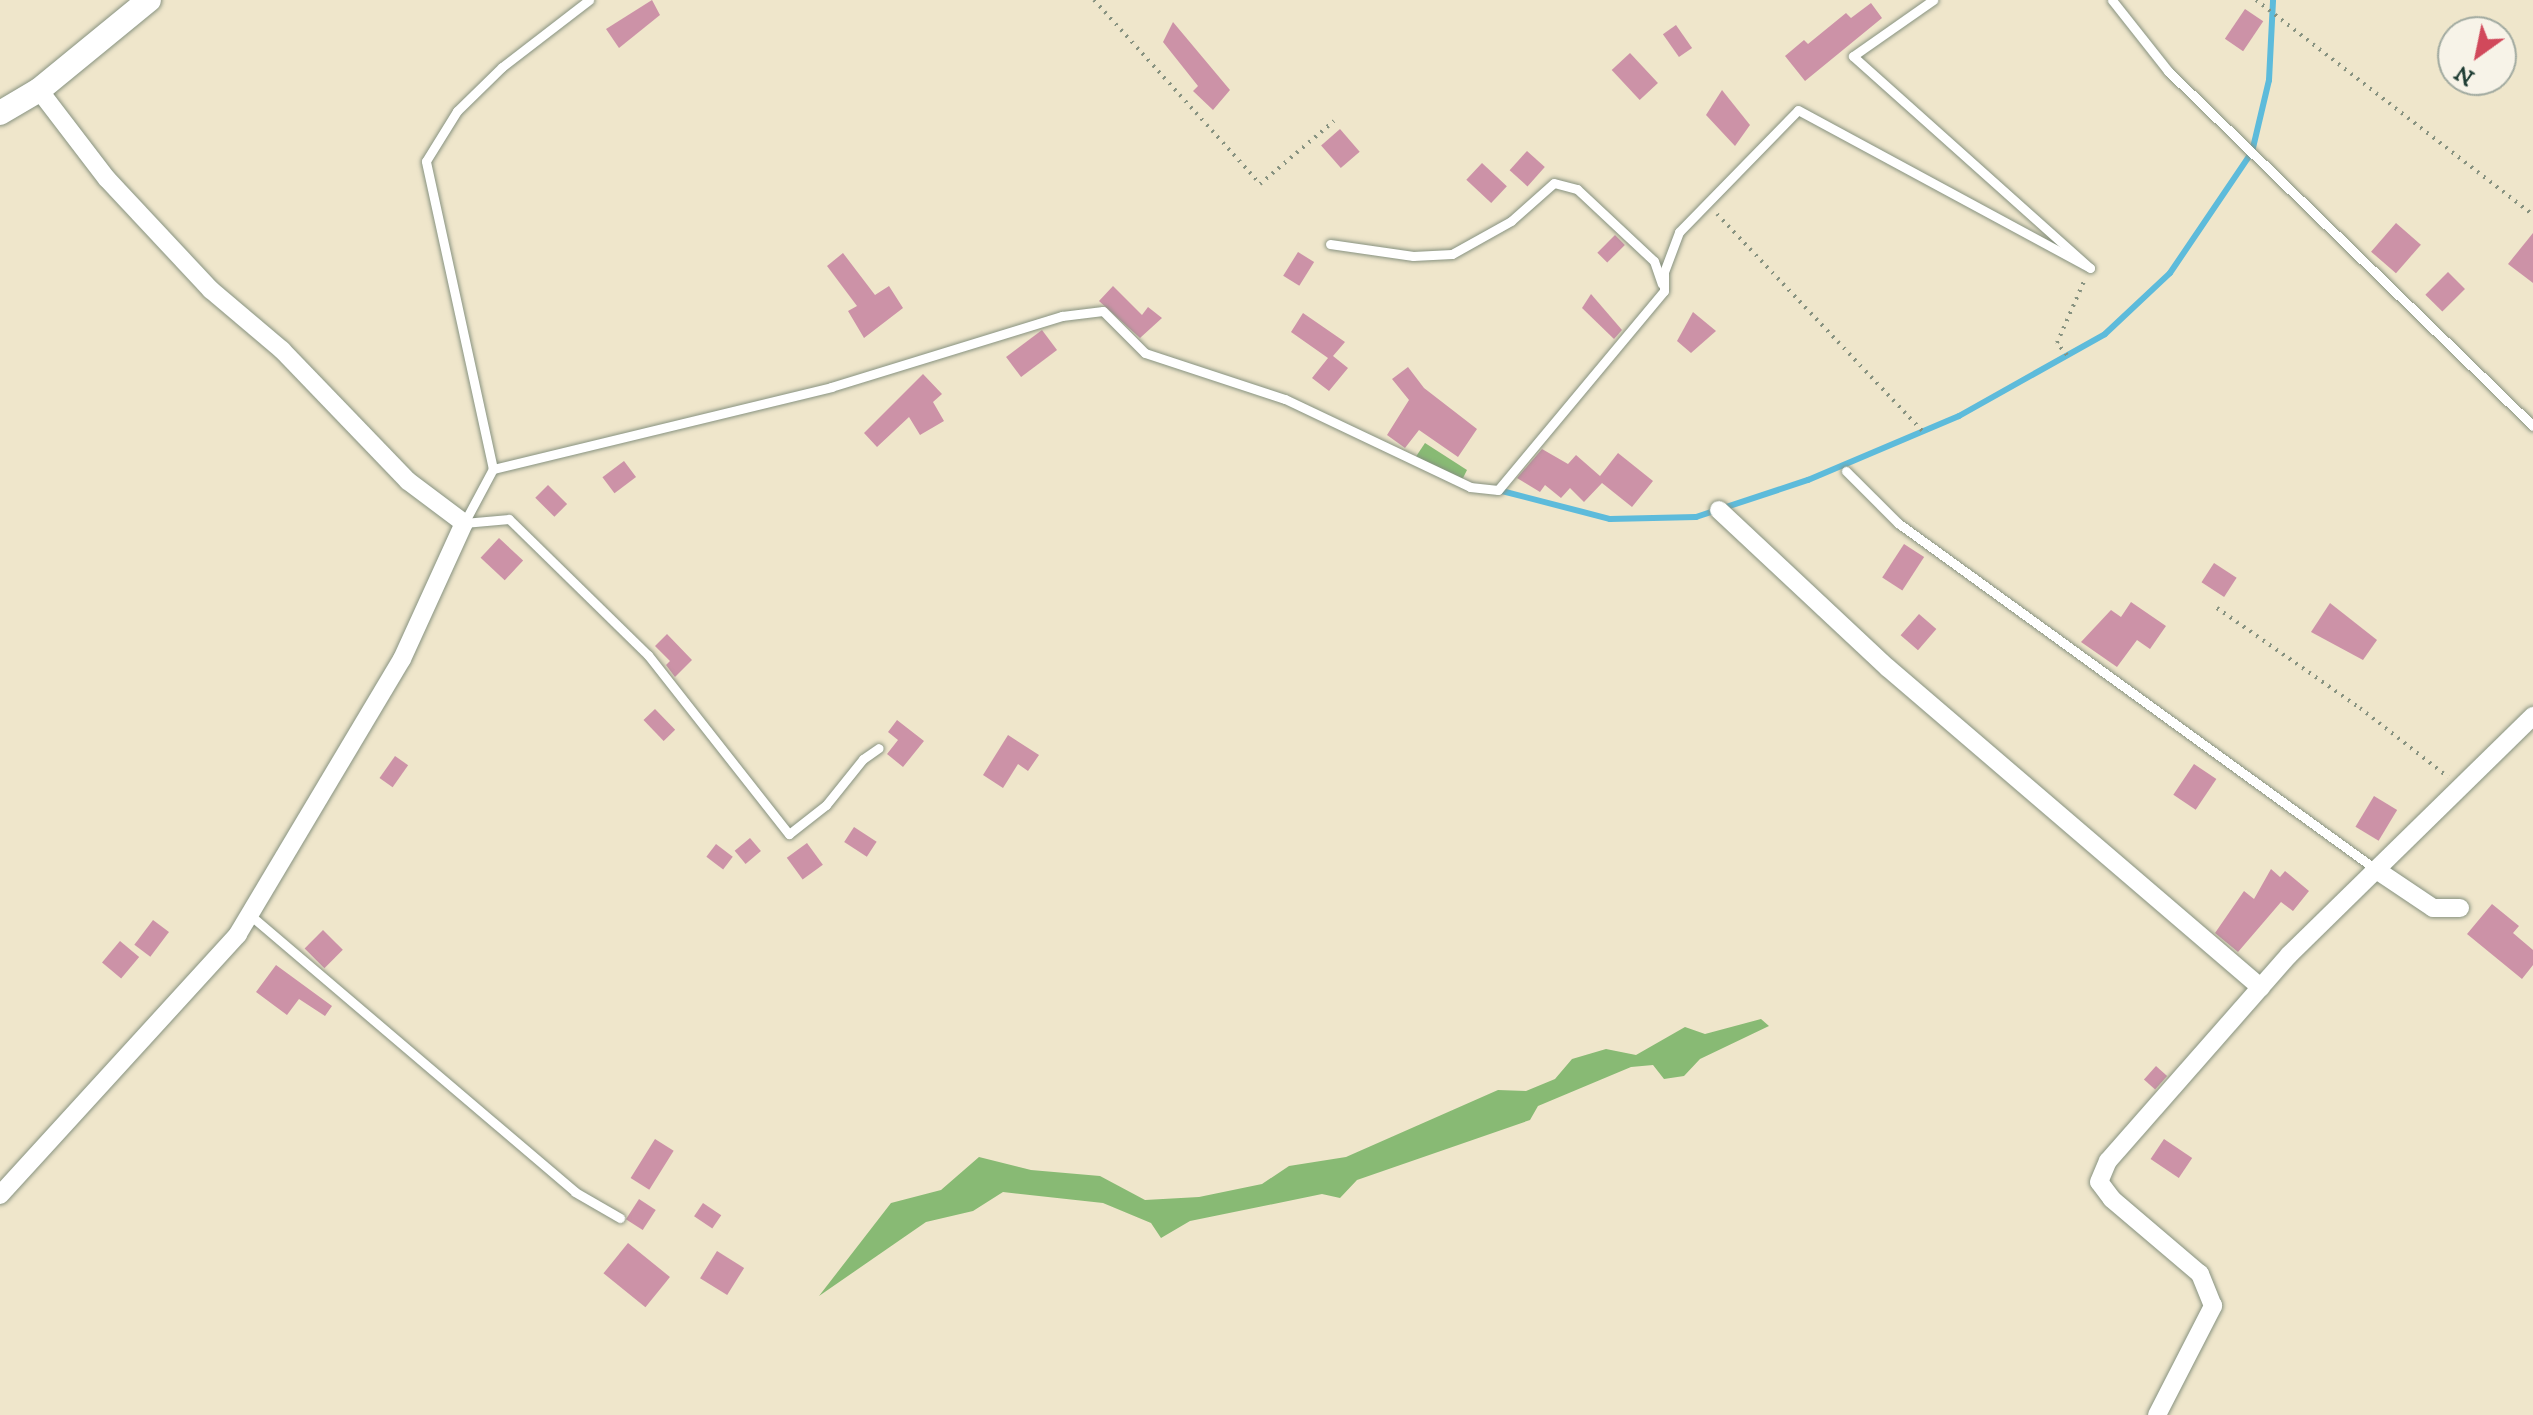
<!DOCTYPE html>
<style>
body{margin:0}
#map{position:relative;width:2533px;height:1415px;overflow:hidden;background:#efe6cb;font-family:"IM FELL DW Pica",serif}
div>[style]{position:absolute}
[style*='--x']{left:calc(var(--x)*1px);top:calc(var(--y)*1px);width:calc(var(--w)*1px);rotate:calc(var(--a)*1deg)}
.forest>*{inset:0;background:#88ba74}
.stream>*{height:6px;margin:-3px;padding:0 3px;transform-origin:3px;border-radius:3px;background:#5dbbdb}
.building>*{inset:0;background:#cc92a7;transform-origin:0 0}
.path>*{height:4px;margin-top:-2px;transform-origin:0;background:repeating-linear-gradient(90deg,#879280 0 2px,transparent 0 8px)}
.roads{filter:drop-shadow(0 0 2px #879280) drop-shadow(0 0 2px #879280)}
.service>*{height:9px;margin:-4.5px;padding:0 4.5px;transform-origin:4.5px;border-radius:4.5px;background:#fff}
.minor>*{height:18px;margin:-9px;padding:0 9px;transform-origin:9px;border-radius:9px;background:#fff}
.tertiary>*{height:24px;margin:-12px;padding:0 12px;transform-origin:12px;border-radius:12px;background:#fff}
span{translate:-50% -50%;white-space:nowrap;text-align:center;line-height:1.15;-webkit-text-stroke:7px #f7f3e8;paint-order:stroke}
.north{position:absolute;left:2437px;top:16px;width:80px;height:80px;box-sizing:border-box;background:#f7f3e8;border:2px solid #a1aaa0;border-radius:50%;rotate:213deg;font-size:22px;font-weight:700;line-height:32px;text-align:center;color:#1f3d34}
.north::after{content:'';display:block;margin:auto;width:28px;height:36px;background:#d1495b;clip-path:polygon(50% 0,100% 100%,50% 72%,0 100%)}
</style>
<div id="map">
<div class="forest">
<div style="clip-path:polygon(1425px 443px,1467px 470px,1462px 480px,1415px 458px)"></div>
<div style="clip-path:polygon(1761px 1019px,1769px 1026px,1700px 1059px,1684px 1076px,1664px 1079px,1653px 1065px,1631px 1067px,1538px 1106px,1530px 1120px,1357px 1180px,1340px 1198px,1322px 1194px,1190px 1221px,1161px 1238px,1151px 1223px,1103px 1203px,1003px 1192px,973px 1211px,926px 1222px,819px 1296px,891px 1203px,941px 1190px,979px 1157px,1031px 1170px,1100px 1176px,1145px 1200px,1199px 1197px,1262px 1184px,1289px 1166px,1346px 1157px,1498px 1090px,1526px 1091px,1555px 1079px,1572px 1059px,1606px 1049px,1636px 1055px,1685px 1027px,1705px 1034px)"></div>
</div>
<div class="stream">
<div style="--x:1498;--y:490;--w:116;--a:14.5"></div>
<div style="--x:1610;--y:519;--w:86;--a:-1.3"></div>
<div style="--x:1696;--y:517;--w:118;--a:-18.3"></div>
<div style="--x:1808;--y:480;--w:164;--a:-23"></div>
<div style="--x:1959;--y:416;--w:167;--a:-29.3"></div>
<div style="--x:2105;--y:334;--w:89;--a:-43.2"></div>
<div style="--x:2170;--y:273;--w:146;--a:-55.9"></div>
<div style="--x:2252;--y:152;--w:74;--a:-76.7"></div>
<div style="--x:2269;--y:80;--w:80;--a:-87.1"></div>
</div>
<div class="building">
<div style="clip-path:polygon(652px 0,660px 15px,619px 48px,606px 29px)"></div>
<div style="clip-path:polygon(1871px 3px,1882px 18px,1805px 81px,1785px 56px,1804px 40px,1808px 44px,1846px 13px,1851px 18px)"></div>
<div style="left:2245px;top:9px;width:22px;height:36px;rotate:34deg"></div>
<div style="clip-path:polygon(1173px 22px,1230px 90px,1213px 110px,1193px 91px,1198px 86px,1163px 42px)"></div>
<div style="left:1676px;top:25px;width:28px;height:16px;rotate:55deg"></div>
<div style="left:1630px;top:53px;width:41px;height:25px;rotate:47deg"></div>
<div style="clip-path:polygon(1722px 90px,1750px 125px,1735px 146px,1706px 115px)"></div>
<div style="left:1340px;top:129px;width:30px;height:25px;rotate:49deg"></div>
<div style="left:1527px;top:151px;width:24px;height:26px;rotate:42deg"></div>
<div style="left:1482px;top:163px;width:34px;height:23px;rotate:43deg"></div>
<div style="left:2396px;top:223px;width:33px;height:38px;rotate:41deg"></div>
<div style="clip-path:polygon(2533px 233px,2533px 283px,2508px 264px)"></div>
<div style="left:1615px;top:235px;width:14px;height:25px;rotate:45deg"></div>
<div style="left:1298px;top:252px;width:19px;height:28px;rotate:32deg"></div>
<div style="clip-path:polygon(843px 253px,875px 295px,889px 286px,903px 308px,864px 338px,848px 311px,857px 306px,827px 266px)"></div>
<div style="left:2448px;top:272px;width:24px;height:32px;rotate:45deg"></div>
<div style="clip-path:polygon(1113px 286px,1142px 315px,1148px 307px,1162px 318px,1140px 338px,1099px 301px)"></div>
<div style="clip-path:polygon(1591px 294px,1622px 330px,1614px 339px,1582px 308px)"></div>
<div style="clip-path:polygon(1693px 312px,1716px 331px,1691px 353px,1677px 341px)"></div>
<div style="clip-path:polygon(1303px 313px,1345px 342px,1333px 356px,1348px 368px,1329px 391px,1312px 378px,1328px 358px,1291px 332px)"></div>
<div style="left:1042px;top:330px;width:25px;height:45px;rotate:53deg"></div>
<div style="clip-path:polygon(1408px 367px,1424px 388px,1477px 429px,1458px 457px,1419px 430px,1405px 448px,1387px 435px,1409px 400px,1392px 379px)"></div>
<div style="clip-path:polygon(923px 374px,942px 394px,933px 402px,944px 421px,920px 435px,909px 417px,877px 447px,864px 433px)"></div>
<div style="clip-path:polygon(1542px 449px,1568px 464px,1576px 455px,1600px 476px,1618px 453px,1653px 481px,1632px 507px,1602px 483px,1584px 502px,1570px 488px,1561px 498px,1545px 485px,1540px 492px,1517px 478px)"></div>
<div style="left:624px;top:461px;width:20px;height:27px;rotate:53deg"></div>
<div style="left:548px;top:485px;width:27px;height:18px;rotate:45deg"></div>
<div style="left:499px;top:538px;width:33px;height:27px;rotate:43deg"></div>
<div style="left:1904px;top:544px;width:24px;height:40px;rotate:33deg"></div>
<div style="left:2214px;top:563px;width:27px;height:23px;rotate:33deg"></div>
<div style="clip-path:polygon(2131px 602px,2166px 626px,2150px 649px,2137px 640px,2117px 667px,2081px 642px,2111px 610px,2121px 617px)"></div>
<div style="clip-path:polygon(2330px 603px,2377px 640px,2363px 660px,2311px 632px)"></div>
<div style="left:1919px;top:614px;width:23px;height:28px;rotate:41deg"></div>
<div style="clip-path:polygon(667px 634px,692px 660px,675px 677px,666px 665px,670px 661px,655px 646px)"></div>
<div style="left:655px;top:709px;width:29px;height:16px;rotate:46deg"></div>
<div style="clip-path:polygon(897px 720px,924px 741px,903px 767px,887px 754px,898px 740px,888px 732px)"></div>
<div style="clip-path:polygon(1008px 735px,1039px 755px,1028px 771px,1018px 764px,1003px 788px,983px 775px)"></div>
<div style="left:395px;top:756px;width:16px;height:27px;rotate:35deg"></div>
<div style="left:2194px;top:764px;width:27px;height:37px;rotate:34deg"></div>
<div style="left:2374px;top:796px;width:27px;height:36px;rotate:31deg"></div>
<div style="left:854px;top:827px;width:27px;height:18px;rotate:33deg"></div>
<div style="left:750px;top:838px;width:17px;height:20px;rotate:50deg"></div>
<div style="left:807px;top:843px;width:27px;height:25px;rotate:54deg"></div>
<div style="left:716px;top:844px;width:21px;height:16px;rotate:37deg"></div>
<div style="clip-path:polygon(2271px 869px,2280px 877px,2285px 871px,2309px 891px,2293px 911px,2281px 902px,2238px 952px,2215px 933px,2244px 891px,2254px 899px)"></div>
<div style="clip-path:polygon(2492px 904px,2519px 926px,2513px 933px,2533px 950px,2533px 965px,2522px 979px,2467px 934px)"></div>
<div style="left:153px;top:920px;width:20px;height:31px;rotate:37deg"></div>
<div style="left:323px;top:930px;width:28px;height:26px;rotate:45deg"></div>
<div style="left:120px;top:941px;width:25px;height:28px;rotate:40deg"></div>
<div style="clip-path:polygon(276px 965px,332px 1006px,325px 1016px,299px 999px,287px 1015px,256px 992px)"></div>
<div style="left:2156px;top:1066px;width:15px;height:18px;rotate:42deg"></div>
<div style="left:655px;top:1139px;width:22px;height:46px;rotate:32deg"></div>
<div style="left:2164px;top:1139px;width:34px;height:24px;rotate:34deg"></div>
<div style="left:639px;top:1199px;width:20px;height:24px;rotate:33deg"></div>
<div style="left:703px;top:1203px;width:22px;height:16px;rotate:34deg"></div>
<div style="left:628px;top:1243px;width:54px;height:39px;rotate:39deg"></div>
<div style="left:717px;top:1251px;width:32px;height:32px;rotate:32deg"></div>
</div>
<div class="path">
<div style="--x:1094;--y:0;--w:248;--a:47.9"></div>
<div style="--x:1260;--y:184;--w:97;--a:-40.4"></div>
<div style="--x:2256;--y:0;--w:351;--a:37.8"></div>
<div style="--x:1717;--y:214;--w:299;--a:46.6"></div>
<div style="--x:2067;--y:355;--w:16;--a:-130"></div>
<div style="--x:2057;--y:343;--w:70;--a:-66.4"></div>
<div style="--x:2217;--y:608;--w:174;--a:35"></div>
<div style="--x:2360;--y:708;--w:112;--a:38.1"></div>
</div>
<div class="roads">
<div class="service">
<div style="--x:2112;--y:0;--w:90;--a:51.7"></div>
<div style="--x:2168;--y:71;--w:509;--a:44.2"></div>
<div style="--x:1330;--y:244;--w:84;--a:8.2"></div>
<div style="--x:1413;--y:256;--w:39;--a:-3"></div>
<div style="--x:1452;--y:254;--w:68;--a:-29.2"></div>
<div style="--x:1511;--y:221;--w:57;--a:-41.5"></div>
<div style="--x:1554;--y:183;--w:24;--a:15"></div>
<div style="--x:1577;--y:189;--w:105;--a:43.1"></div>
<div style="--x:1654;--y:261;--w:24;--a:71"></div>
<div style="--x:493;--y:469;--w:315;--a:-102.3"></div>
<div style="--x:426;--y:161;--w:59;--a:-58.2"></div>
<div style="--x:457;--y:111;--w:63;--a:-44.4"></div>
<div style="--x:502;--y:67;--w:110;--a:-37.6"></div>
<div style="--x:1846;--y:471;--w:74;--a:45"></div>
<div style="--x:1898;--y:523;--w:593;--a:35.94"></div>
<div style="--x:464;--y:523;--w:61;--a:-61.8"></div>
<div style="--x:493;--y:469;--w:348;--a:-13.6"></div>
<div style="--x:831;--y:387;--w:242;--a:-17.1"></div>
<div style="--x:1062;--y:316;--w:41;--a:-7"></div>
<div style="--x:1103;--y:311;--w:59;--a:45"></div>
<div style="--x:1145;--y:353;--w:147;--a:18.2"></div>
<div style="--x:1285;--y:399;--w:205;--a:25.4"></div>
<div style="--x:1470;--y:487;--w:28;--a:6"></div>
<div style="--x:1498;--y:490;--w:259;--a:-50.2"></div>
<div style="--x:1664;--y:291;--w:19;--a:-90"></div>
<div style="--x:1664;--y:272;--w:43;--a:-69.4"></div>
<div style="--x:1679;--y:232;--w:170;--a:-45.7"></div>
<div style="--x:1798;--y:110;--w:332;--a:28.4"></div>
<div style="--x:2090;--y:268;--w:318;--a:-138.2"></div>
<div style="--x:1853;--y:56;--w:98;--a:-35"></div>
<div style="--x:464;--y:523;--w:45;--a:-5.1"></div>
<div style="--x:509;--y:519;--w:194;--a:44.4"></div>
<div style="--x:648;--y:655;--w:228;--a:51.8"></div>
<div style="--x:789;--y:834;--w:47;--a:-38.1"></div>
<div style="--x:826;--y:805;--w:59;--a:-51.2"></div>
<div style="--x:863;--y:759;--w:19;--a:-35"></div>
<div style="--x:250;--y:915;--w:427;--a:40.4"></div>
<div style="--x:575;--y:1192;--w:52;--a:30"></div>
</div>
<div class="minor">
<div style="--x:1719;--y:510;--w:231;--a:43.1"></div>
<div style="--x:1888;--y:668;--w:491;--a:40.6"></div>
<div style="--x:2378;--y:871;--w:66;--a:33.9"></div>
<div style="--x:2433;--y:908;--w:27;--a:0"></div>
<div style="--x:0;--y:1195;--w:353;--a:-47.6"></div>
<div style="--x:238;--y:934;--w:320;--a:-59.2"></div>
<div style="--x:402;--y:659;--w:149;--a:-65.5"></div>
<div style="--x:464;--y:523;--w:70;--a:-143.1"></div>
<div style="--x:408;--y:481;--w:182;--a:-133.9"></div>
<div style="--x:282;--y:350;--w:93;--a:-139.8"></div>
<div style="--x:211;--y:290;--w:152;--a:-133.1"></div>
<div style="--x:107;--y:179;--w:112;--a:-127.4"></div>
<div style="--x:2157;--y:1415;--w:123;--a:-62.8"></div>
<div style="--x:2213;--y:1306;--w:35;--a:-112"></div>
<div style="--x:2200;--y:1274;--w:116;--a:-139.6"></div>
<div style="--x:2112;--y:1199;--w:21;--a:-127"></div>
<div style="--x:2099;--y:1182;--w:23;--a:-67"></div>
<div style="--x:2108;--y:1161;--w:274;--a:-48.7"></div>
<div style="--x:2289;--y:955;--w:342;--a:-44.4"></div>
</div>
<div class="tertiary">
<div style="--x:0;--y:113;--w:45;--a:-30.5"></div>
<div style="--x:39;--y:90;--w:142;--a:-39.3"></div>
</div>
</div>
<div class="north">N</div>
</div>
